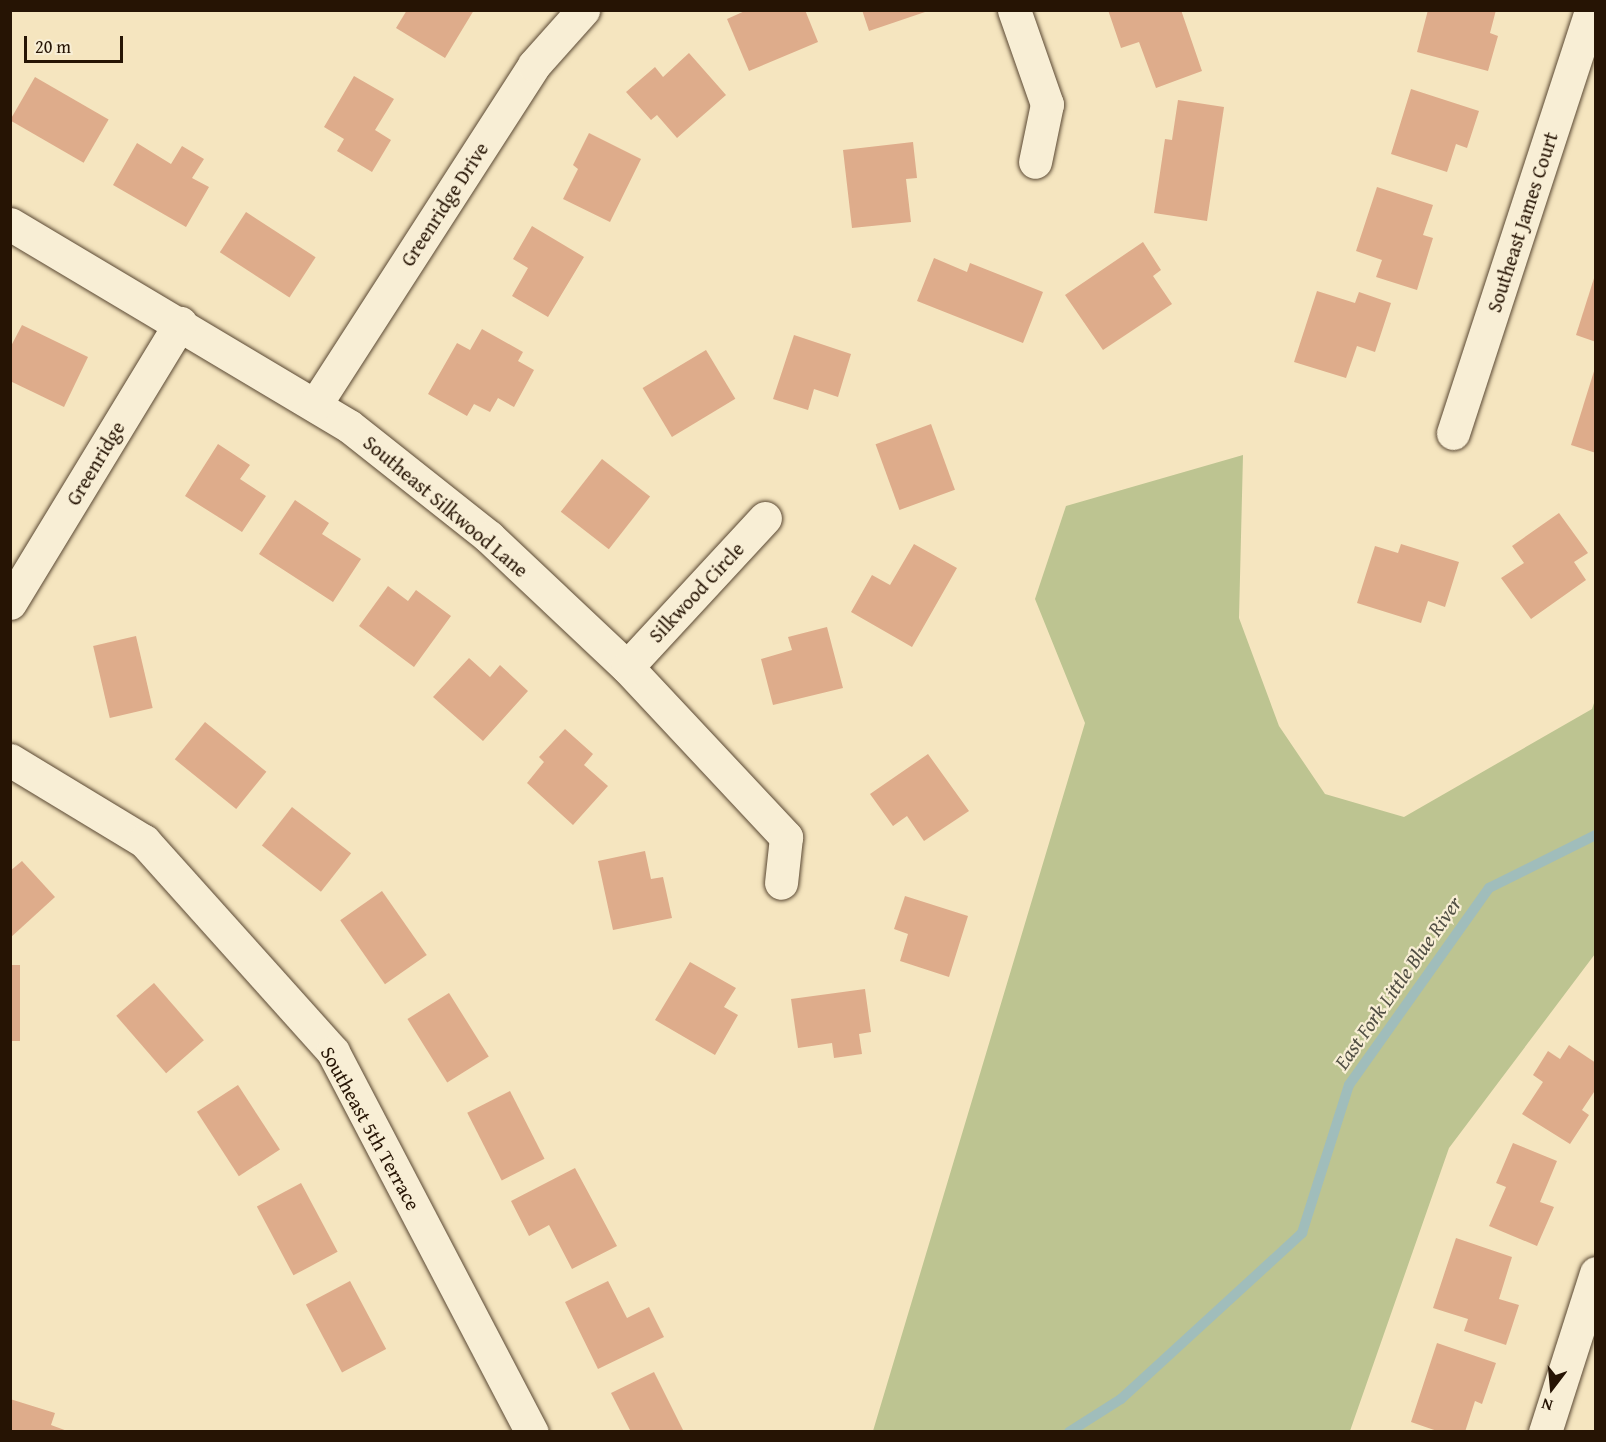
<!DOCTYPE html>
<style>
body{margin:0}
#map{position:relative;width:1606px;height:1442px;overflow:hidden;background:#f5e5bf;font-family:"Gentium Book Plus",serif}
div>[style]{position:absolute}
[style*='--x']{left:calc(var(--x)*1px);top:calc(var(--y)*1px);width:calc(var(--w)*1px);rotate:calc(var(--a)*1deg)}
.green>*{inset:0;background:#bdc491}
.stream>*{height:10px;margin:-5px;padding:0 5px;transform-origin:5px;border-radius:5px;background:#a0bdbb}
.building>*{inset:0;background:#deac8b;transform-origin:0 0}
.roads{filter:drop-shadow(0 0 2px #5a4833) drop-shadow(0 0 2px #5a4833)}
.minor>*{height:33px;margin:-16.5px;padding:0 16.5px;transform-origin:16.5px;border-radius:16.5px;background:#f8eed5}
span{translate:-50% -50%;white-space:nowrap;text-align:center;line-height:1.15;-webkit-text-stroke:4.5px #f8eed5;paint-order:stroke}
.street-label{font-size:20px;color:#261404}
.water-label{font-size:21px;color:#514f44;font-style:italic}
.frame{position:absolute;inset:0;border:12px solid #261404;pointer-events:none}
.north{position:absolute;left:1522px;top:1358px;width:60px;height:60px;-webkit-text-stroke:4px #f8eed5;paint-order:stroke;rotate:196deg;font-size:16px;font-weight:700;line-height:24px;text-align:center;color:#261404}
.north::after{content:'';display:block;margin:auto;width:21px;height:27px;background:#261404;clip-path:polygon(50% 0,100% 100%,50% 72%,0 100%)}
.scale{position:absolute;left:24px;top:36px;width:99px;height:27px;box-sizing:border-box;border:3px solid #261404;border-top:0;padding-left:8px;font-size:18px;line-height:21px;white-space:nowrap;color:#261404;-webkit-text-stroke:4px #f8eed5;paint-order:stroke}
</style>
<div id="map">
<div class="green">
<div style="clip-path:polygon(1243px 455px,1239px 618px,1279px 726px,1325px 794px,1404px 817px,1592px 709px,1595px 700px,1595px 954px,1449px 1148px,1350px 1431px,873px 1431px,1085px 723px,1035px 599px,1066px 506px)"></div>
</div>
<div class="stream">
<div style="--x:1069;--y:1432;--w:62;--a:-32.4"></div>
<div style="--x:1121;--y:1399;--w:246;--a:-42.5"></div>
<div style="--x:1302;--y:1233;--w:155;--a:-72.4"></div>
<div style="--x:1349;--y:1085;--w:242;--a:-54.6"></div>
<div style="--x:1489;--y:888;--w:119;--a:-26.4"></div>
</div>
<div class="building">
<div style="clip-path:polygon(407px 10px,474px 10px,445px 58px,396px 28px)"></div>
<div style="clip-path:polygon(747px 10px,805px 10px,818px 42px,749px 71px,727px 19px)"></div>
<div style="clip-path:polygon(862px 10px,928px 10px,928px 11px,869px 31px)"></div>
<div style="clip-path:polygon(1108px 10px,1181px 10px,1202px 71px,1156px 88px,1139px 42px,1121px 48px)"></div>
<div style="clip-path:polygon(1428px 10px,1496px 10px,1490px 33px,1498px 36px,1488px 71px,1417px 52px)"></div>
<div style="clip-path:polygon(689px 53px,726px 95px,677px 138px,657px 115px,651px 120px,626px 92px,655px 67px,663px 77px)"></div>
<div style="clip-path:polygon(354px 76px,394px 99px,375px 130px,391px 140px,372px 172px,337px 151px,344px 139px,324px 127px)"></div>
<div style="left:35px;top:77px;width:85px;height:50px;rotate:30deg"></div>
<div style="clip-path:polygon(1411px 89px,1479px 111px,1467px 148px,1456px 144px,1447px 172px,1391px 154px)"></div>
<div style="clip-path:polygon(1178px 100px,1224px 107px,1207px 221px,1154px 213px,1165px 139px,1172px 140px)"></div>
<div style="clip-path:polygon(589px 133px,641px 159px,610px 222px,563px 199px,578px 169px,573px 165px)"></div>
<div style="clip-path:polygon(913px 142px,917px 178px,906px 179px,911px 222px,852px 228px,843px 150px)"></div>
<div style="clip-path:polygon(137px 143px,171px 164px,182px 146px,204px 159px,192px 178px,209px 187px,186px 227px,113px 185px)"></div>
<div style="clip-path:polygon(1377px 187px,1433px 205px,1423px 235px,1433px 238px,1417px 290px,1376px 277px,1382px 260px,1356px 251px)"></div>
<div style="left:246px;top:212px;width:83px;height:48px;rotate:33deg"></div>
<div style="clip-path:polygon(532px 226px,584px 257px,548px 317px,512px 296px,528px 268px,513px 259px)"></div>
<div style="clip-path:polygon(1143px 242px,1161px 270px,1153px 276px,1172px 304px,1103px 350px,1065px 295px)"></div>
<div style="clip-path:polygon(934px 258px,967px 272px,970px 263px,1043px 292px,1023px 343px,917px 301px)"></div>
<div style="clip-path:polygon(1595px 275px,1596px 275px,1596px 342px,1576px 335px)"></div>
<div style="clip-path:polygon(1317px 291px,1355px 303px,1359px 292px,1391px 303px,1375px 352px,1357px 346px,1346px 378px,1294px 362px)"></div>
<div style="clip-path:polygon(22px 325px,88px 357px,64px 407px,10px 381px,10px 348px)"></div>
<div style="clip-path:polygon(482px 329px,523px 352px,518px 361px,534px 370px,514px 407px,498px 398px,490px 412px,474px 404px,467px 416px,428px 394px,457px 343px,470px 350px)"></div>
<div style="clip-path:polygon(794px 335px,851px 354px,838px 397px,814px 389px,808px 410px,773px 399px)"></div>
<div style="left:706px;top:350px;width:57px;height:74px;rotate:59deg"></div>
<div style="clip-path:polygon(1595px 368px,1596px 368px,1596px 453px,1571px 445px)"></div>
<div style="left:931px;top:424px;width:70px;height:59px;rotate:70deg"></div>
<div style="clip-path:polygon(218px 444px,250px 465px,240px 479px,266px 496px,242px 532px,185px 496px)"></div>
<div style="left:602px;top:459px;width:61px;height:67px;rotate:38deg"></div>
<div style="clip-path:polygon(295px 500px,329px 523px,322px 534px,361px 559px,333px 602px,259px 554px)"></div>
<div style="clip-path:polygon(1559px 513px,1588px 553px,1574px 562px,1586px 580px,1531px 619px,1501px 578px,1524px 563px,1512px 546px)"></div>
<div style="clip-path:polygon(914px 544px,957px 568px,912px 647px,851px 612px,872px 575px,890px 585px)"></div>
<div style="clip-path:polygon(1401px 544px,1459px 562px,1445px 607px,1428px 601px,1421px 623px,1357px 603px,1375px 546px,1398px 553px)"></div>
<div style="clip-path:polygon(388px 586px,408px 601px,416px 590px,451px 616px,414px 667px,359px 626px)"></div>
<div style="clip-path:polygon(827px 627px,843px 688px,773px 705px,761px 659px,792px 650px,788px 637px)"></div>
<div style="left:136px;top:636px;width:74px;height:44px;rotate:77deg"></div>
<div style="clip-path:polygon(469px 658px,490px 677px,500px 665px,528px 691px,483px 741px,433px 697px)"></div>
<div style="left:205px;top:722px;width:79px;height:48px;rotate:39deg"></div>
<div style="clip-path:polygon(565px 729px,593px 754px,584px 765px,608px 786px,573px 825px,527px 783px,544px 762px,539px 757px)"></div>
<div style="clip-path:polygon(928px 754px,969px 811px,924px 841px,907px 816px,893px 826px,870px 794px)"></div>
<div style="left:292px;top:807px;width:75px;height:49px;rotate:38deg"></div>
<div style="clip-path:polygon(645px 851px,651px 879px,663px 877px,672px 918px,613px 930px,598px 861px)"></div>
<div style="clip-path:polygon(22px 861px,55px 897px,10px 938px,10px 871px)"></div>
<div style="left:382px;top:891px;width:78px;height:51px;rotate:55deg"></div>
<div style="clip-path:polygon(905px 896px,968px 916px,949px 977px,900px 961px,908px 934px,894px 929px)"></div>
<div style="clip-path:polygon(690px 962px,736px 988px,724px 1007px,738px 1015px,715px 1055px,655px 1020px)"></div>
<div style="left:10px;top:965px;width:10px;height:76px"></div>
<div style="left:154px;top:983px;width:76px;height:50px;rotate:49deg"></div>
<div style="clip-path:polygon(865px 989px,871px 1032px,859px 1034px,862px 1054px,834px 1058px,832px 1043px,798px 1048px,791px 999px)"></div>
<div style="left:449px;top:993px;width:75px;height:49px;rotate:58deg"></div>
<div style="clip-path:polygon(1569px 1045px,1596px 1063px,1596px 1089px,1582px 1110px,1589px 1115px,1570px 1144px,1522px 1114px,1543px 1082px,1533px 1075px,1548px 1051px,1560px 1059px)"></div>
<div style="left:238px;top:1085px;width:77px;height:49px;rotate:57deg"></div>
<div style="left:510px;top:1091px;width:76px;height:48px;rotate:63deg"></div>
<div style="clip-path:polygon(1513px 1143px,1557px 1161px,1540px 1202px,1554px 1207px,1537px 1246px,1489px 1226px,1506px 1187px,1496px 1183px)"></div>
<div style="clip-path:polygon(575px 1168px,617px 1246px,572px 1269px,549px 1225px,529px 1236px,511px 1201px)"></div>
<div style="left:301px;top:1183px;width:78px;height:50px;rotate:62deg"></div>
<div style="clip-path:polygon(1456px 1238px,1512px 1257px,1499px 1299px,1519px 1305px,1506px 1345px,1464px 1331px,1468px 1319px,1433px 1308px)"></div>
<div style="left:350px;top:1281px;width:77px;height:50px;rotate:62deg"></div>
<div style="clip-path:polygon(608px 1281px,627px 1318px,649px 1307px,664px 1337px,598px 1369px,565px 1302px)"></div>
<div style="clip-path:polygon(1437px 1343px,1496px 1363px,1482px 1404px,1475px 1401px,1465px 1432px,1440px 1432px,1411px 1422px)"></div>
<div style="clip-path:polygon(654px 1372px,684px 1432px,631px 1432px,611px 1393px)"></div>
<div style="clip-path:polygon(10px 1399px,55px 1413px,51px 1425px,70px 1432px,10px 1432px)"></div>
</div>
<div class="roads">
<div class="minor">
<div style="--x:1014;--y:10;--w:100;--a:70.7"></div>
<div style="--x:1047;--y:104;--w:59;--a:101.7"></div>
<div style="--x:10;--y:224;--w:395;--a:30.8"></div>
<div style="--x:349;--y:426;--w:179;--a:38.4"></div>
<div style="--x:489;--y:537;--w:190;--a:43.3"></div>
<div style="--x:627;--y:667;--w:233;--a:46.9"></div>
<div style="--x:786;--y:837;--w:46;--a:96.2"></div>
<div style="--x:315;--y:405;--w:404;--a:-57.2"></div>
<div style="--x:534;--y:65;--w:74;--a:-48.3"></div>
<div style="--x:1453;--y:433;--w:445;--a:-71.9"></div>
<div style="--x:10;--y:603;--w:328;--a:-58.7"></div>
<div style="--x:627;--y:667;--w:203;--a:-47.2"></div>
<div style="--x:10;--y:760;--w:157;--a:31.2"></div>
<div style="--x:144;--y:841;--w:283;--a:48.1"></div>
<div style="--x:333;--y:1052;--w:429;--a:62.4"></div>
<div style="--x:1545;--y:1432;--w:167;--a:-72.2"></div>
</div>
</div>
<div class="street-label">
<span style="left:444px;top:204px;rotate:-57deg">Greenridge Drive</span>
<span style="left:1522px;top:222px;rotate:-72deg">Southeast James Court</span>
<span style="left:95px;top:463px;rotate:-59deg">Greenridge</span>
<span style="left:446px;top:506px;rotate:40deg">Southeast Silkwood Lane</span>
<span style="left:696px;top:592px;rotate:-47deg">Silkwood Circle</span>
<span style="left:371px;top:1128px;rotate:61deg">Southeast 5th Terrace</span>
</div>
<div class="water-label">
<span style="left:1398px;top:983px;rotate:-55deg">East Fork Little Blue River</span>
</div>
<div class="frame"></div>
<div class="north">N</div>
<div class="scale">20 m</div>
</div>
